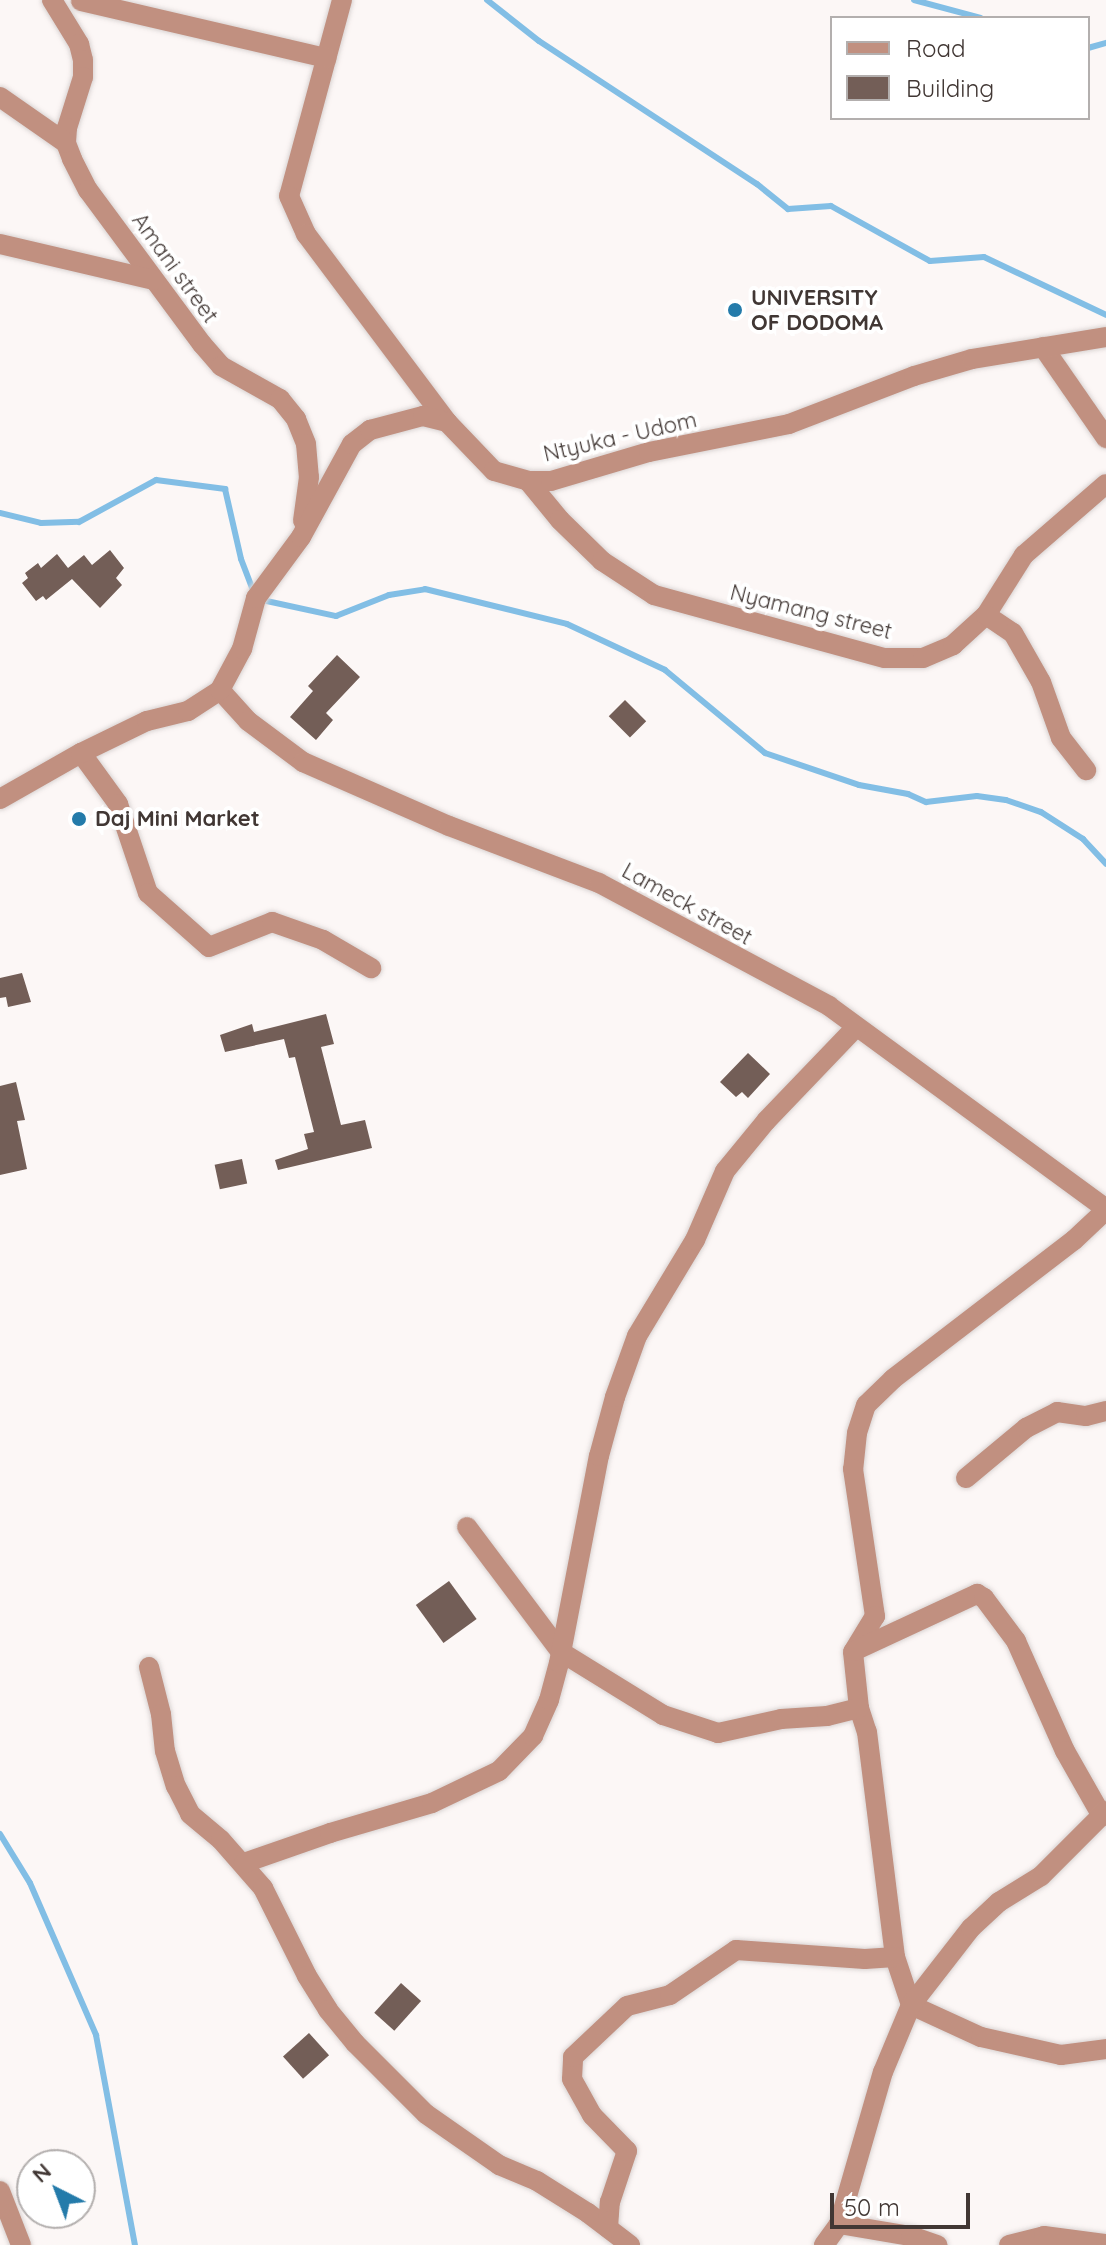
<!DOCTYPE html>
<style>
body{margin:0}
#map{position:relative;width:1106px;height:2245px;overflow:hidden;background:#fcf7f6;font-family:Quicksand,sans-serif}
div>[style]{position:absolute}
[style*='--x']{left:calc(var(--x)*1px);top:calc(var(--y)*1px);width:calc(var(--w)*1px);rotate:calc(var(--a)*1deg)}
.stream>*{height:6px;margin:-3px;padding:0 3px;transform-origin:3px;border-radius:3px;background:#82bee5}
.building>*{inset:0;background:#735e57;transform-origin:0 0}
.roads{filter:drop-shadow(0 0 2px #dad4d3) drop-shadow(0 0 2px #dad4d3)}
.minor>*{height:20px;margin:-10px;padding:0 10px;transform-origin:10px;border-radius:10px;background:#c19080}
.dots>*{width:22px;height:22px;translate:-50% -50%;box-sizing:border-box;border:4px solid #fff;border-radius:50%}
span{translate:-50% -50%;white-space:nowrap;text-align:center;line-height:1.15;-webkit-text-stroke:8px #fff;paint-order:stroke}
.street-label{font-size:22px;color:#413734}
.poi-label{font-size:22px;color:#413734;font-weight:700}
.left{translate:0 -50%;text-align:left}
.legend{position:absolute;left:830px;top:16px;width:260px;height:104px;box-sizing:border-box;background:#fff;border:2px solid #b3afae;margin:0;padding:10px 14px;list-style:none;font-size:24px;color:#413734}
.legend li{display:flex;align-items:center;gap:16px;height:40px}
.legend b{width:40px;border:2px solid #b3afae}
.north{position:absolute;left:16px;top:2149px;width:80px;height:80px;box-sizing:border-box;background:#fff;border:2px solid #b3afae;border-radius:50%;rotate:318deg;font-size:22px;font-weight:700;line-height:32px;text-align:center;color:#413734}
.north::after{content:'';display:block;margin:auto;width:28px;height:36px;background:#247baa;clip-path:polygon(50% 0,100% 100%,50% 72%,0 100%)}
.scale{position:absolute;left:830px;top:2193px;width:140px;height:36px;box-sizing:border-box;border:4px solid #413734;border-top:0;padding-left:10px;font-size:24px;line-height:28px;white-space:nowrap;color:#413734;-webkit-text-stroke:6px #fff;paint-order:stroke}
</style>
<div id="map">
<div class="stream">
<div style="--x:487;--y:0;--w:66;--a:38.3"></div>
<div style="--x:539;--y:41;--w:261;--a:33.3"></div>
<div style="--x:757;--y:184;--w:40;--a:39"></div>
<div style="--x:788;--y:209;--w:43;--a:-4"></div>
<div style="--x:831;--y:206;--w:113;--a:29.1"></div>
<div style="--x:930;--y:261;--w:54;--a:-4.2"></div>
<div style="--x:984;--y:257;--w:135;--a:25.4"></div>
<div style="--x:914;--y:0;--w:69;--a:15"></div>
<div style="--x:1088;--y:48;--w:19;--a:-16"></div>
<div style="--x:0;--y:513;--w:42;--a:13.7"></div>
<div style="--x:41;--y:523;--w:38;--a:-2"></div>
<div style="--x:79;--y:522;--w:88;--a:-28.6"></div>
<div style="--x:156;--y:480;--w:70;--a:7.4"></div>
<div style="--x:225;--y:489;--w:72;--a:77.1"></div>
<div style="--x:241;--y:559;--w:36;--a:69"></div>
<div style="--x:262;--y:600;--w:76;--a:12.2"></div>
<div style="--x:336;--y:616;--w:57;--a:-21.6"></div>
<div style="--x:389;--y:595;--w:36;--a:-9"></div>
<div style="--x:425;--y:589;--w:146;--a:13.8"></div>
<div style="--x:567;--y:624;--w:108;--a:25.1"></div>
<div style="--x:665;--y:670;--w:130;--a:39.7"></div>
<div style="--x:765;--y:753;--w:99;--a:18.8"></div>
<div style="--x:859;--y:785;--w:50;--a:10.4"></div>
<div style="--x:908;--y:794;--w:20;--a:24"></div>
<div style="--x:926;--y:802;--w:51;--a:-6.7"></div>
<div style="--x:977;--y:796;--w:29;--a:8"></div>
<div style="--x:1006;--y:800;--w:37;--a:19"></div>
<div style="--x:1041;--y:812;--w:50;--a:32.7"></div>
<div style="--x:1083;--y:839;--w:34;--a:47"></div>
<div style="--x:0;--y:1834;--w:57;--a:58.5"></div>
<div style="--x:30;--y:1883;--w:166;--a:66.5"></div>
<div style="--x:96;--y:2035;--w:214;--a:79.5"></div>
</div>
<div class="building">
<div style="clip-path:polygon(110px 550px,124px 568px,116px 578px,122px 585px,100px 608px,72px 579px,46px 600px,43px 596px,36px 601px,22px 583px,28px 578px,25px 573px,38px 563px,41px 568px,57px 554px,68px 568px,84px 555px,92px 565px)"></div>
<div style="clip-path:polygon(337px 655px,360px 677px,326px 713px,333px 720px,316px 740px,290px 717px,313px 691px,308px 686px)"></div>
<div style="left:625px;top:700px;width:30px;height:23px;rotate:45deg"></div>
<div style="clip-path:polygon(22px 973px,31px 1002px,8px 1007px,6px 997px,0 998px,0 978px)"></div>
<div style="clip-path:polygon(326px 1014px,334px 1044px,321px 1047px,341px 1125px,365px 1120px,372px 1148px,278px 1170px,275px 1160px,308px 1149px,304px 1134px,314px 1132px,295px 1057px,289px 1058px,284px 1039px,225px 1052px,220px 1035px,252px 1024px,254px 1032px)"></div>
<div style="clip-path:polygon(748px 1053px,770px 1074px,748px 1098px,742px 1092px,736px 1097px,720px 1082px)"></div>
<div style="clip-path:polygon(16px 1082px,25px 1120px,17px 1121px,27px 1169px,0 1175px,0 1086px)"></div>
<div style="left:242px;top:1159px;width:25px;height:28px;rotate:78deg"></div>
<div style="left:449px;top:1581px;width:47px;height:41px;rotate:54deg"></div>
<div style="left:401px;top:1983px;width:27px;height:40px;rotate:42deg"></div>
<div style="left:309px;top:2033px;width:30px;height:35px;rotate:48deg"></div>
</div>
<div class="roads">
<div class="minor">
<div style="--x:52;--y:0;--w:52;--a:58.5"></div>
<div style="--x:79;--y:44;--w:16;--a:76"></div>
<div style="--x:83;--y:60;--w:17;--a:90"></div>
<div style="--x:83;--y:77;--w:53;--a:107.4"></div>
<div style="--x:67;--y:128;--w:15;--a:94"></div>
<div style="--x:66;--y:143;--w:17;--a:69"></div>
<div style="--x:72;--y:159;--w:35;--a:63"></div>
<div style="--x:88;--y:190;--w:192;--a:53.5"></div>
<div style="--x:202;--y:344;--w:29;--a:49"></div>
<div style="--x:221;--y:366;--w:68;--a:29.2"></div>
<div style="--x:280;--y:399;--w:26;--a:51"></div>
<div style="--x:296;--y:419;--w:27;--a:68"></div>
<div style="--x:306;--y:444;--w:33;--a:85"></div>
<div style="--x:309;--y:477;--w:44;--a:97.8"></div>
<div style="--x:342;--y:0;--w:203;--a:105.1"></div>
<div style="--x:289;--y:196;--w:42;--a:65.9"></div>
<div style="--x:306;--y:234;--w:235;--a:53.1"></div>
<div style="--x:81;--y:1;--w:252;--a:13.1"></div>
<div style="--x:0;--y:97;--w:80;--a:34.9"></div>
<div style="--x:0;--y:244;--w:158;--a:13.2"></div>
<div style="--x:1043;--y:347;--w:111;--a:55.3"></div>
<div style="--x:528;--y:481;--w:50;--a:50.6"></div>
<div style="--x:560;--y:520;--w:59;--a:44.3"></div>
<div style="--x:602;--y:561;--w:62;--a:33.2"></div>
<div style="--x:654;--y:595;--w:239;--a:15.3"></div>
<div style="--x:885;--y:658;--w:38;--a:0"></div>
<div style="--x:923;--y:658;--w:33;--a:-23"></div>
<div style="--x:953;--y:645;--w:45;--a:-42.3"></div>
<div style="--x:986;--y:615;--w:71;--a:-57.7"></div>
<div style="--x:1024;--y:555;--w:108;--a:-40.9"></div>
<div style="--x:986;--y:615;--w:32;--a:34"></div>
<div style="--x:1013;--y:633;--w:56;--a:60.3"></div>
<div style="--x:1041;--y:682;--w:59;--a:70.3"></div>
<div style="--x:1061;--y:738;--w:41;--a:52"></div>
<div style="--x:220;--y:690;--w:42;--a:47.9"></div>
<div style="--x:248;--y:721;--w:69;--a:36.7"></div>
<div style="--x:303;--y:762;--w:159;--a:23.7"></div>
<div style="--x:449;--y:826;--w:160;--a:20.8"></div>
<div style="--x:599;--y:883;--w:261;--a:28.1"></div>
<div style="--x:829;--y:1006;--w:343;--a:36.2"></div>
<div style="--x:81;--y:753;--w:63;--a:54"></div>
<div style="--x:118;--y:804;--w:94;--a:71.4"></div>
<div style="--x:148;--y:893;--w:81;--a:41.5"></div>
<div style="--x:209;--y:947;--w:68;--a:-21.6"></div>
<div style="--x:272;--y:922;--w:54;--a:19.4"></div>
<div style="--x:323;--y:940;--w:56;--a:30.3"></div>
<div style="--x:0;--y:799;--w:93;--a:-29.6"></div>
<div style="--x:81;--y:753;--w:73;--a:-25.9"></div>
<div style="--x:147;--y:721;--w:42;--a:-13.7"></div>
<div style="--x:188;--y:711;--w:38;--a:-33"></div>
<div style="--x:220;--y:690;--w:47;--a:-61.8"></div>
<div style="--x:242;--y:649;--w:53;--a:-74.6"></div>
<div style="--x:256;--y:598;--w:76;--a:-53.6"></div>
<div style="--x:301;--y:537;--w:106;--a:-61.3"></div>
<div style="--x:352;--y:444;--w:23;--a:-38"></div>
<div style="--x:370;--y:430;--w:55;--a:-14.8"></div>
<div style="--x:423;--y:416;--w:25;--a:14"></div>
<div style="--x:447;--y:422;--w:68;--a:46.2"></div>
<div style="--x:494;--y:471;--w:35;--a:16"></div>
<div style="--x:528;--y:481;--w:23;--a:0"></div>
<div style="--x:551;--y:481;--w:102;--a:-16.5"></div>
<div style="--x:649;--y:452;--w:143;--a:-11.3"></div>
<div style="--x:789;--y:424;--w:134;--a:-21"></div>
<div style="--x:914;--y:376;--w:60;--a:-16.3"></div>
<div style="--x:972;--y:359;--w:136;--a:-9.3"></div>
<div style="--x:1106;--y:1210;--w:44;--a:136.8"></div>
<div style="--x:1074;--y:1240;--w:228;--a:142.5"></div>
<div style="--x:893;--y:1379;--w:37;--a:136"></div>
<div style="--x:866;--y:1405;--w:29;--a:108"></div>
<div style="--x:857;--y:1433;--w:36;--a:96"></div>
<div style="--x:853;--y:1469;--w:149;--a:81.5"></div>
<div style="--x:875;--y:1616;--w:42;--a:121.4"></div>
<div style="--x:853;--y:1652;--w:56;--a:83.9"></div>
<div style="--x:859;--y:1708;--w:25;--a:72"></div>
<div style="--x:867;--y:1732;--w:227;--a:82.9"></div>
<div style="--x:895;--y:1957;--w:51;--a:71.6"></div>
<div style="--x:911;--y:2005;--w:77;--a:24.6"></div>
<div style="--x:981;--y:2037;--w:82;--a:12.7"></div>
<div style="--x:1061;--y:2055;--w:45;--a:-7.6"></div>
<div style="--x:966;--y:1478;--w:78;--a:-39.8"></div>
<div style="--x:1026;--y:1428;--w:35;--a:-27"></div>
<div style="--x:1057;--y:1412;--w:29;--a:8"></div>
<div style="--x:1086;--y:1416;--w:21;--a:-14"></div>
<div style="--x:467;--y:1527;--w:156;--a:53.1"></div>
<div style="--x:561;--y:1652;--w:120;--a:31.7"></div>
<div style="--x:663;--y:1715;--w:58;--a:18.1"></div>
<div style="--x:718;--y:1733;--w:65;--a:-12.5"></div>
<div style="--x:781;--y:1719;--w:46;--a:-3.7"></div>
<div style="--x:827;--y:1716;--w:33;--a:-14"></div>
<div style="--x:854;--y:1651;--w:136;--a:-24.9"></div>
<div style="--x:977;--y:1594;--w:8;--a:30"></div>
<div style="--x:984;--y:1598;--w:54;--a:53.3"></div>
<div style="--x:1016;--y:1641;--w:120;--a:66"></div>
<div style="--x:1065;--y:1751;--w:75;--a:60.4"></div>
<div style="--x:149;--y:1667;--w:49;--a:75.7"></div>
<div style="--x:161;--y:1714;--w:37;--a:84"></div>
<div style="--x:165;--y:1751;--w:37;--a:73"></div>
<div style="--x:176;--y:1786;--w:31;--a:63"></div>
<div style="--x:190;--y:1814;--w:40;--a:40"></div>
<div style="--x:221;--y:1840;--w:64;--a:48.8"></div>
<div style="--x:263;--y:1888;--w:98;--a:63.4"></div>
<div style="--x:307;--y:1976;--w:40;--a:58"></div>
<div style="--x:328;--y:2010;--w:43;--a:50.7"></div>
<div style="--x:355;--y:2043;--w:100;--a:45"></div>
<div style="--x:426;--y:2114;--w:89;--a:34.9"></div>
<div style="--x:499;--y:2165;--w:41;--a:22.8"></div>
<div style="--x:537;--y:2181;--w:60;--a:32.1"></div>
<div style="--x:588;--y:2213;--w:53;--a:37.3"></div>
<div style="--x:244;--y:1863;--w:91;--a:-19.2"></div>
<div style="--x:330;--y:1833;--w:106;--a:-16.4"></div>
<div style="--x:432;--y:1803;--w:74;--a:-25.5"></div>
<div style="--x:499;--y:1771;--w:49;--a:-45.8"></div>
<div style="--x:533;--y:1736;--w:39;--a:-66"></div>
<div style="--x:549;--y:1700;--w:38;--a:-75"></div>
<div style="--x:559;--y:1663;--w:211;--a:-79.1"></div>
<div style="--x:599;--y:1456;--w:61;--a:-74.8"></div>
<div style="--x:615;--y:1397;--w:65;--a:-70.2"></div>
<div style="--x:637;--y:1336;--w:112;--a:-58.9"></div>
<div style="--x:695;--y:1240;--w:75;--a:-66.5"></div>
<div style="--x:725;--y:1171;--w:65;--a:-50.6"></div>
<div style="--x:766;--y:1121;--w:130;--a:-46.2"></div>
<div style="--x:0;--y:2191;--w:58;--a:68.7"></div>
<div style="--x:839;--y:2224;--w:73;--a:9.5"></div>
<div style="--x:911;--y:2236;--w:28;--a:19"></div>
<div style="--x:608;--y:2228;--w:26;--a:-86"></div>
<div style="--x:610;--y:2202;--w:54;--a:-71.6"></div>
<div style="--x:627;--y:2151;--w:50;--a:-134.2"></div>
<div style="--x:592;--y:2115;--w:41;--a:-119.1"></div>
<div style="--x:572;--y:2079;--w:22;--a:-87"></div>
<div style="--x:573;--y:2057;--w:74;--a:-43.4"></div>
<div style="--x:627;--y:2006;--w:44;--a:-14.3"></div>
<div style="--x:670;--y:1995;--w:80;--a:-34.3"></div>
<div style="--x:736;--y:1950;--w:129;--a:4"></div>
<div style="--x:865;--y:1959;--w:30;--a:-4"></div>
<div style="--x:824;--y:2245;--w:26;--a:-54"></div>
<div style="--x:839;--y:2224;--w:158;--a:-73.9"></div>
<div style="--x:883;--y:2072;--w:73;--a:-67.3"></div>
<div style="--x:911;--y:2005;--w:98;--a:-52.1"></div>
<div style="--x:971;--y:1928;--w:38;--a:-43"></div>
<div style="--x:999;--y:1902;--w:49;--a:-31.8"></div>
<div style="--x:1041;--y:1876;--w:92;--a:-45"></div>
<div style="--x:1009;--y:2245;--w:36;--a:-14"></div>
<div style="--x:1044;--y:2236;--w:63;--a:7.4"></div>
</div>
</div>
<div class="dots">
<div style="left:735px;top:310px;background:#247baa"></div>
<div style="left:79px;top:819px;background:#247baa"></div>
</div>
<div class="street-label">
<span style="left:175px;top:268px;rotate:54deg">Amani street</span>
<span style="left:620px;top:437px;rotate:-13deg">Ntyuka - Udom</span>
<span style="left:811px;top:612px;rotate:14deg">Nyamang street</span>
<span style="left:687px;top:904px;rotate:29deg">Lameck street</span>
</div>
<div class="poi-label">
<span class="left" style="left:751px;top:310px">UNIVERSITY<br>OF DODOMA</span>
<span class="left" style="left:95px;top:819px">Daj Mini Market</span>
</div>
<ul class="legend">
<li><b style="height:10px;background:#c19080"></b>Road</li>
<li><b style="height:22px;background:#735e57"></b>Building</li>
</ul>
<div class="north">N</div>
<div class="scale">50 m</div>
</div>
